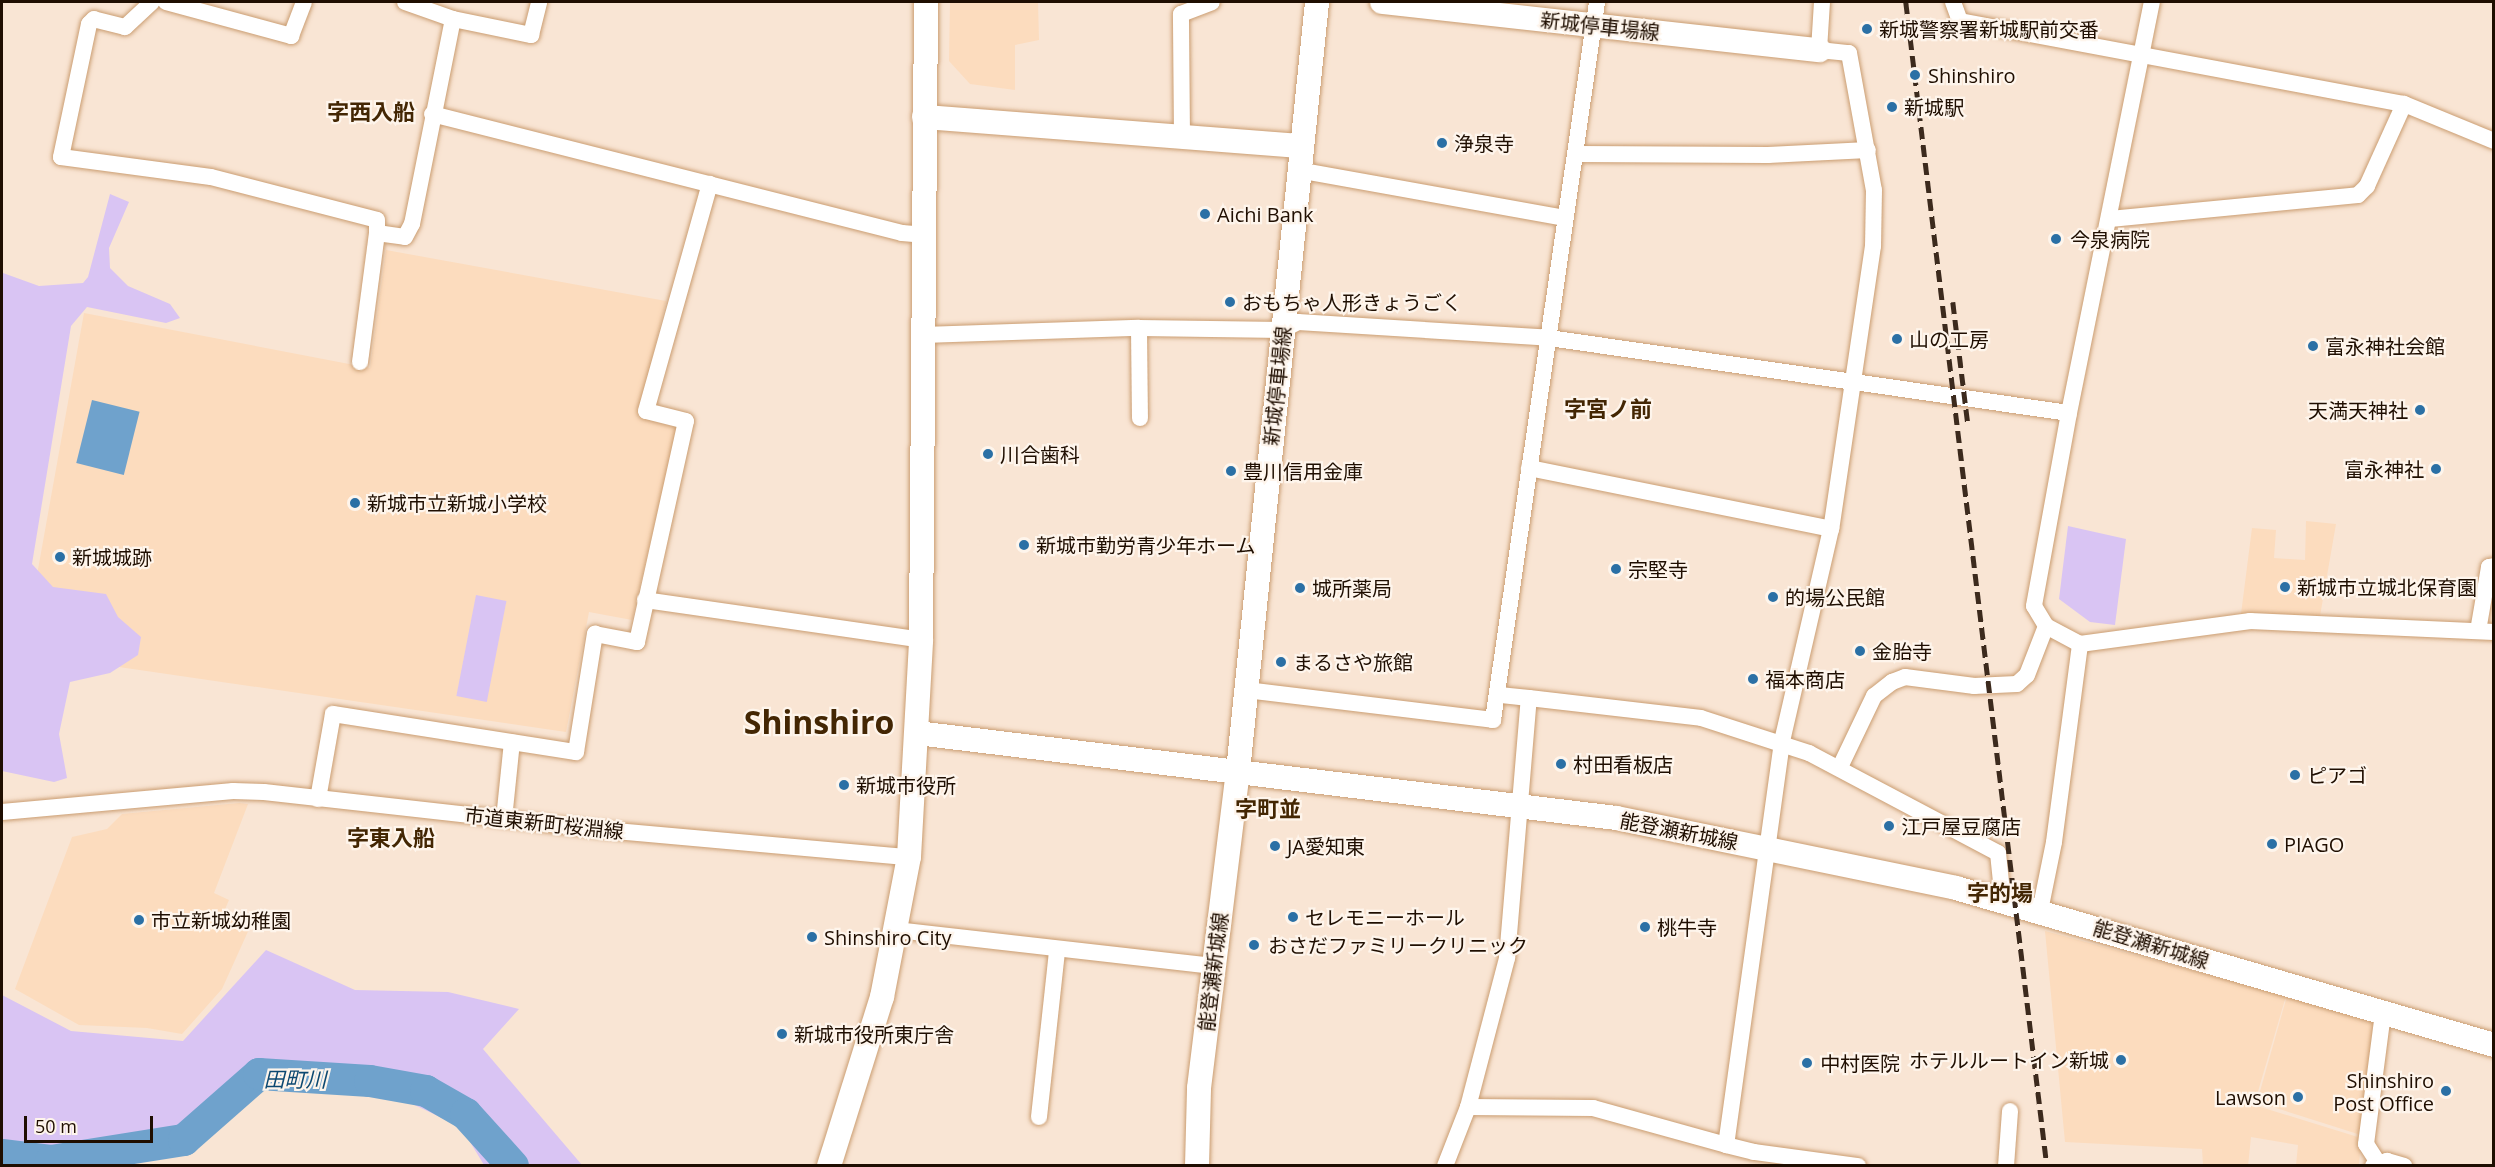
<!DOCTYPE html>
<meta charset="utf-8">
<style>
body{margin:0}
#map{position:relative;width:2495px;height:1167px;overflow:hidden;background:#f9e5d4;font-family:"Open Sans","Noto Sans JP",sans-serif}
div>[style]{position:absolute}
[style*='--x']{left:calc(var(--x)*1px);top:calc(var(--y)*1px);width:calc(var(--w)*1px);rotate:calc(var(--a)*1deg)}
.built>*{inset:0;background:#fcdcbe}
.green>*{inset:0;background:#d9c4f3;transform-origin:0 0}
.water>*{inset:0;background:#6fa2cc;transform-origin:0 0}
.river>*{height:32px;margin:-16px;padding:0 16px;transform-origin:16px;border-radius:16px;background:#6fa2cc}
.roads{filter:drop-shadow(0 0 2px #ca9d71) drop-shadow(0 0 2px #ca9d71)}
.street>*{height:16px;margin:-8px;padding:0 8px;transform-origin:8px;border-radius:8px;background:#fff}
.secondary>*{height:24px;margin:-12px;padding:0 12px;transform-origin:12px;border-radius:12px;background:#fff}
.rail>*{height:4.5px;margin-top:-2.25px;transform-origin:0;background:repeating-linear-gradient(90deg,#3c2a1d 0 12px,transparent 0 18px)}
.dots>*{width:16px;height:16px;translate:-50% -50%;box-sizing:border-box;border:3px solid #fef5ec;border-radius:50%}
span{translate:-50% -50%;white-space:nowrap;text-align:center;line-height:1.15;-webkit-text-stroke:4.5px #fef5ec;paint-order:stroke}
.street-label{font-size:20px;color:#1f0e01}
.poi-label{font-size:20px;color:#1f0e01}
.left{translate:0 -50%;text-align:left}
.right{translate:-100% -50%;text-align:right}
.water-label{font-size:21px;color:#0c4871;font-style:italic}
.quarter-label{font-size:22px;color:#432603;font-weight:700}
.town-label{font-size:32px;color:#432603;font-weight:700}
.frame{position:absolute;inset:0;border:3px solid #1f0e01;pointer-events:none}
.scale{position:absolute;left:24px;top:1116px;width:129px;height:27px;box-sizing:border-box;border:3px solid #1f0e01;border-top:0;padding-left:8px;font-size:18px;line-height:21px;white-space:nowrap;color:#1f0e01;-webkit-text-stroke:4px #fef5ec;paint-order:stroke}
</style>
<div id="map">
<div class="built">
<div style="clip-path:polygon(950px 2px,1038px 2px,1039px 40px,1015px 45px,1015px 90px,970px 84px,949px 61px)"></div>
<div style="clip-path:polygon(386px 250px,666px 301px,638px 417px,677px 428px,632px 620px,589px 612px,566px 732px,23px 653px,84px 313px,370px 368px)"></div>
<div style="clip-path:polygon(2306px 521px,2336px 524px,2320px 616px,2241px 614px,2252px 528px,2276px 530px,2274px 558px,2305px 560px)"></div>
<div style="clip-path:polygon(239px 803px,248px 804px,214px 893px,229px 900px,223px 914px,250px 927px,222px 989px,182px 1034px,147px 1028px,79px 1025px,15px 989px,72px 837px,107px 829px,122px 814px)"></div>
<div style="clip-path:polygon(2045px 931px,2286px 996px,2254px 1105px,2361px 1138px,2359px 1165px,2296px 1165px,2298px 1145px,2251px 1137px,2248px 1166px,2203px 1165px,2202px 1149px,2065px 1142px)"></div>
<div style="clip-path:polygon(2287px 996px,2373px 1022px,2361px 1135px,2257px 1102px)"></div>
</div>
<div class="green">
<div style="clip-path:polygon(110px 194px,129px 202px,109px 248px,110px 268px,128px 286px,170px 304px,180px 318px,166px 323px,87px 307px,71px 326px,32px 564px,53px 587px,106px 594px,118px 617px,141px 637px,138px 655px,110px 673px,70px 682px,59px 734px,67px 778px,54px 782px,2px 771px,2px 263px,3px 273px,39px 286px,83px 283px,88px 277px)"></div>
<div style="clip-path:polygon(2068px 526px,2126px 539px,2115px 625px,2090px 622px,2059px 599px)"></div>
<div style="left:476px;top:595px;width:31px;height:103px;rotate:11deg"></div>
<div style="clip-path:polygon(266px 950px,355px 990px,448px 992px,519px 1009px,483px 1049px,582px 1165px,484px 1165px,461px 1127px,402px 1099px,257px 1087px,185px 1132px,93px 1164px,2px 1165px,2px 995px,71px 1031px,183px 1041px)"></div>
</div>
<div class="water">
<div style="left:92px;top:400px;width:49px;height:65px;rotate:14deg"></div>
</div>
<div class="river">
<div style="--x:2;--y:1155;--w:49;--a:7"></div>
<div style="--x:51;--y:1161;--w:135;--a:-9"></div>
<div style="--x:184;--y:1140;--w:100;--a:-41.3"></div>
<div style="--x:259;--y:1074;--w:111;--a:3.6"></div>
<div style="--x:370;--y:1081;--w:57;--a:10.1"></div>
<div style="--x:426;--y:1091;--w:46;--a:29.9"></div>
<div style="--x:466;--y:1114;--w:70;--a:47.9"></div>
</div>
<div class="roads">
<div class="street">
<div style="--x:152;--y:2;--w:37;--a:137"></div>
<div style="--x:125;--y:27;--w:32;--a:-166"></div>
<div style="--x:94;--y:19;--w:7;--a:135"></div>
<div style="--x:89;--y:24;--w:136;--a:101.9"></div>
<div style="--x:61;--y:157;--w:151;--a:7.6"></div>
<div style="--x:211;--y:177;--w:171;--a:14.5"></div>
<div style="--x:377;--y:220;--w:13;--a:90"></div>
<div style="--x:377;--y:233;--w:28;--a:8"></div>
<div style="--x:405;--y:237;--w:15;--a:-62"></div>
<div style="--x:412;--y:224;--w:209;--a:-78.7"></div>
<div style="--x:453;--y:19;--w:51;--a:-160.5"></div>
<div style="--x:166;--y:2;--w:130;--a:15.2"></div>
<div style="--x:291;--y:36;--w:36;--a:-69"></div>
<div style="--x:1822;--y:2;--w:48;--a:93.6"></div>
<div style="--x:1819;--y:50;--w:30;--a:6"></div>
<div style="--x:1849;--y:53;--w:139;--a:79.7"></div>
<div style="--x:1874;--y:190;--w:56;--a:91"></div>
<div style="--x:1873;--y:246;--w:286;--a:98.4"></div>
<div style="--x:1831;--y:529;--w:219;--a:103"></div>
<div style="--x:1782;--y:742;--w:407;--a:97.9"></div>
<div style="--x:1726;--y:1145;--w:29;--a:14"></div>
<div style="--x:1754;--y:1152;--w:105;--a:7.7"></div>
<div style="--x:1953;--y:2;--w:20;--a:70"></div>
<div style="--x:1960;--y:21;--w:452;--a:10.6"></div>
<div style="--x:2404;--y:104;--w:97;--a:22.3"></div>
<div style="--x:453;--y:19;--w:80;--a:11.6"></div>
<div style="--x:531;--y:35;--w:34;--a:-76"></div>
<div style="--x:432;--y:114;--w:485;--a:14.2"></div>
<div style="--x:902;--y:233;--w:21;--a:5"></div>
<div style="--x:1182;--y:137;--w:123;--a:-90.5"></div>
<div style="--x:1181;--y:14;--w:33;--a:-21"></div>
<div style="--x:1577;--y:154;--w:191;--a:0.3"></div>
<div style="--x:1768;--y:155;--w:100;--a:-2.9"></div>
<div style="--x:1298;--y:170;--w:271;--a:10.2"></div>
<div style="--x:2110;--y:219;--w:249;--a:-5.5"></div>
<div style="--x:2358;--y:195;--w:13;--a:-45"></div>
<div style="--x:2367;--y:186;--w:90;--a:-65.7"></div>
<div style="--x:1139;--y:328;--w:90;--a:89.4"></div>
<div style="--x:923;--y:335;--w:216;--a:-1.9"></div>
<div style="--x:1139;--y:328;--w:144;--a:0.8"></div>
<div style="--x:1283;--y:330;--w:17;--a:-28"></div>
<div style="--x:1298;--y:322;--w:252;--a:3.6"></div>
<div style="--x:1549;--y:338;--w:525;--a:8.21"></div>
<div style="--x:2069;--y:413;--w:196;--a:100.3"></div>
<div style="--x:2034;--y:606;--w:23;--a:59"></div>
<div style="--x:2046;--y:626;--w:38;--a:28"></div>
<div style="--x:2080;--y:644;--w:172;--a:-7.7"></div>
<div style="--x:2250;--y:621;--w:244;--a:2.6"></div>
<div style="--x:360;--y:362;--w:130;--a:-82.5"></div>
<div style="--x:2069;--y:413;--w:419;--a:-78.6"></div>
<div style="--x:1529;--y:468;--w:308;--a:11.4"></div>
<div style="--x:645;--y:600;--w:279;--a:8.2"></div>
<div style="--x:2478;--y:631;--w:65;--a:-80.2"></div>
<div style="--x:2489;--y:567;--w:5;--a:-11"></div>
<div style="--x:1246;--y:690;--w:249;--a:6.9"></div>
<div style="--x:1493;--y:720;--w:725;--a:-81.76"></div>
<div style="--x:1529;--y:698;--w:173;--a:6.6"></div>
<div style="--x:1701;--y:718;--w:114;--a:18"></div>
<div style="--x:1809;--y:753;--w:214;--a:27.9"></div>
<div style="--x:1998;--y:853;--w:48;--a:84.1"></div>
<div style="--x:1840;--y:767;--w:79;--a:-64.4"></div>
<div style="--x:1874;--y:696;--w:23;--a:-38"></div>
<div style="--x:1892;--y:682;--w:14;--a:-21"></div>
<div style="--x:1905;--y:677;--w:70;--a:7.4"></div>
<div style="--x:1974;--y:686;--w:43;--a:-2.7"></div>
<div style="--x:2017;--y:684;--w:13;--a:-42"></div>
<div style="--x:2027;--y:675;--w:53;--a:-68.8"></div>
<div style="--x:318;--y:799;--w:86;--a:-80"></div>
<div style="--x:333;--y:714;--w:246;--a:8.9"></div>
<div style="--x:576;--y:752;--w:120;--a:-80.9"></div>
<div style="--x:595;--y:634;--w:43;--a:10.8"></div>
<div style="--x:637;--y:642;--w:226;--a:-77.5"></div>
<div style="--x:686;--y:421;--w:41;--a:-166"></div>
<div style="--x:646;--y:411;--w:236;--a:-74.3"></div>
<div style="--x:2;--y:812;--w:232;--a:-5.2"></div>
<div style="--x:233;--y:791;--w:31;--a:2"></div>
<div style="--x:264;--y:792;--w:342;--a:6.4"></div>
<div style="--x:604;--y:830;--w:306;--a:5.1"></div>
<div style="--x:504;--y:819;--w:77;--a:-84.1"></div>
<div style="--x:2040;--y:911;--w:70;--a:-78.5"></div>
<div style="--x:2054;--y:842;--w:200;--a:-82.5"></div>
<div style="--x:897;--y:930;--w:319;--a:6.5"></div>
<div style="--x:1468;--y:1107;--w:125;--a:0.5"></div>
<div style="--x:1593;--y:1108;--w:138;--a:15.5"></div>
<div style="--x:1039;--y:1117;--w:168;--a:-83.8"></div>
<div style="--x:2377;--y:1161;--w:20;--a:-123"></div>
<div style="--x:2366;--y:1144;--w:132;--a:-82.6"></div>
<div style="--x:1445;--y:1166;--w:63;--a:-68.7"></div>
<div style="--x:1468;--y:1107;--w:154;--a:-75.3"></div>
<div style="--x:1507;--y:958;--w:261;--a:-85.2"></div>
<div style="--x:1529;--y:698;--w:30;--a:-174"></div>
<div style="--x:2006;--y:1166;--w:55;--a:-85.8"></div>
<div style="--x:2373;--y:1166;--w:15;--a:-20"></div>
<div style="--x:2387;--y:1161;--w:18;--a:16"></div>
</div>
<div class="secondary">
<div style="--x:1382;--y:2;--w:440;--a:6.3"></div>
<div style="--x:924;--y:117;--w:378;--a:4.4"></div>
<div style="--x:917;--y:733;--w:704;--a:6.93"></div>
<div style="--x:1616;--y:818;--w:347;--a:11.6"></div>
<div style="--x:1956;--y:888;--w:560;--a:16.27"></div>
<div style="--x:829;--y:1166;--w:177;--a:-72.6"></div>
<div style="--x:882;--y:997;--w:143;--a:-79.1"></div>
<div style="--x:909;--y:857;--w:217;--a:-86.8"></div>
<div style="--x:921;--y:640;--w:638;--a:-89.55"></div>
<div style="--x:1197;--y:1166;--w:78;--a:-88.5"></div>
<div style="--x:1199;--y:1088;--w:319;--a:-83"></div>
<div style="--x:1238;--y:771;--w:773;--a:-84.13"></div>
</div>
</div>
<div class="rail">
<div style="--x:1906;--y:2;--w:1173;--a:83.09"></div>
<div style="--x:1953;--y:302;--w:123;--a:83"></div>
</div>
<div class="dots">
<div style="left:1867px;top:29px;background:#2b70a5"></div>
<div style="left:1915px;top:75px;background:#2b70a5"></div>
<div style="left:1892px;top:107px;background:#2b70a5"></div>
<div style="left:1442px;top:143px;background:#2b70a5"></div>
<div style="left:1205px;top:214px;background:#2b70a5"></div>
<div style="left:2056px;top:239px;background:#2b70a5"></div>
<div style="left:1230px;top:302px;background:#2b70a5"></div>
<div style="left:1897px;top:339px;background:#2b70a5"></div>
<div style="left:2313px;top:346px;background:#2b70a5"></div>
<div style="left:2420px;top:410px;background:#2b70a5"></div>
<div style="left:988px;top:454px;background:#2b70a5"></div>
<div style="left:2436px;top:469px;background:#2b70a5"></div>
<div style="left:1231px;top:471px;background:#2b70a5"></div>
<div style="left:355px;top:503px;background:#2b70a5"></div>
<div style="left:1024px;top:545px;background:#2b70a5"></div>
<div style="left:60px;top:557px;background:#2b70a5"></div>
<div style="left:1616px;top:569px;background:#2b70a5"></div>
<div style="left:2285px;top:587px;background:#2b70a5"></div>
<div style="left:1300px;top:588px;background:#2b70a5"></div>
<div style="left:1773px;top:597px;background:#2b70a5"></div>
<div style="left:1860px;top:651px;background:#2b70a5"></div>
<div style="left:1281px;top:662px;background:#2b70a5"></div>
<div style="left:1753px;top:679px;background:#2b70a5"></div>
<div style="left:1561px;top:764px;background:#2b70a5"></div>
<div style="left:2295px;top:775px;background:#2b70a5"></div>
<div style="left:844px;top:785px;background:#2b70a5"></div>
<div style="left:1889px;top:826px;background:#2b70a5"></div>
<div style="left:2272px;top:844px;background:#2b70a5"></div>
<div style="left:1275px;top:846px;background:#2b70a5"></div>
<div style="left:1293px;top:917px;background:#2b70a5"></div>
<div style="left:139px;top:920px;background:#2b70a5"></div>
<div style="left:1645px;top:927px;background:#2b70a5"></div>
<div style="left:812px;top:937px;background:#2b70a5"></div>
<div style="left:1254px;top:945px;background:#2b70a5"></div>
<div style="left:782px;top:1034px;background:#2b70a5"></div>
<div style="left:2121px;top:1060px;background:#2b70a5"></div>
<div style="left:1807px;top:1063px;background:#2b70a5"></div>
<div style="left:2446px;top:1091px;background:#2b70a5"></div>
<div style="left:2298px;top:1097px;background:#2b70a5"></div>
</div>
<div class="street-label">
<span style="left:1600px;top:26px;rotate:6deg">新城停車場線</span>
<span style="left:1277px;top:386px;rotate:-84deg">新城停車場線</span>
<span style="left:544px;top:823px;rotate:6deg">市道東新町桜淵線</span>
<span style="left:1679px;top:831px;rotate:11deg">能登瀬新城線</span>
<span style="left:2151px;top:944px;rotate:17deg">能登瀬新城線</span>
<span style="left:1213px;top:972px;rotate:-83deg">能登瀬新城線</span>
</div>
<div class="poi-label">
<span class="left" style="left:1879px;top:29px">新城警察署新城駅前交番</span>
<span class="left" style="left:1928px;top:75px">Shinshiro</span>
<span class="left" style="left:1904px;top:107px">新城駅</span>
<span class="left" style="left:1454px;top:143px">浄泉寺</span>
<span class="left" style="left:1217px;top:214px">Aichi Bank</span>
<span class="left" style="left:2070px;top:239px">今泉病院</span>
<span class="left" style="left:1242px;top:302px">おもちゃ人形きょうごく</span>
<span class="left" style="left:1909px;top:339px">山の工房</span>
<span class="left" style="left:2325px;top:346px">富永神社会館</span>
<span class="right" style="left:2408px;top:410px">天満天神社</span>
<span class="left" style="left:1000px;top:454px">川合歯科</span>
<span class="right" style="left:2424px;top:469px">富永神社</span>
<span class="left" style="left:1243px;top:471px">豊川信用金庫</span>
<span class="left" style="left:367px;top:503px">新城市立新城小学校</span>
<span class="left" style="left:1036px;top:545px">新城市勤労青少年ホーム</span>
<span class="left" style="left:72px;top:557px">新城城跡</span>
<span class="left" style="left:1628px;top:569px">宗堅寺</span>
<span class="left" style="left:2297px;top:587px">新城市立城北保育園</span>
<span class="left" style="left:1312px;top:588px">城所薬局</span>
<span class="left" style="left:1785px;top:597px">的場公民館</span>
<span class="left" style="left:1872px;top:651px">金胎寺</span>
<span class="left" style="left:1293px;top:662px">まるさや旅館</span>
<span class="left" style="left:1765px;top:679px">福本商店</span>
<span class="left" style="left:1573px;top:764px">村田看板店</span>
<span class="left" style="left:2307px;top:775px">ピアゴ</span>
<span class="left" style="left:856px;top:785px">新城市役所</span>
<span class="left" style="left:1901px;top:826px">江戸屋豆腐店</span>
<span class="left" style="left:2284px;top:844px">PIAGO</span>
<span class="left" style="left:1287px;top:846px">JA愛知東</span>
<span class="left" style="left:1305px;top:917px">セレモニーホール</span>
<span class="left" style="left:151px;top:920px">市立新城幼稚園</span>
<span class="left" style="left:1657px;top:927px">桃牛寺</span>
<span class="left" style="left:824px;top:937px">Shinshiro City</span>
<span class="left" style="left:1268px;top:945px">おさだファミリークリニック</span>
<span class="left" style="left:794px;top:1034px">新城市役所東庁舎</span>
<span class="right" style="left:2109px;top:1060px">ホテルルートイン新城</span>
<span class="left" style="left:1820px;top:1063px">中村医院</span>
<span class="right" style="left:2434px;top:1092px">Shinshiro<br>Post Office</span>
<span class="right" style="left:2286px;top:1097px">Lawson</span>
</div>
<div class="water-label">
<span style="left:295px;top:1079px">田町川</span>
</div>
<div class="quarter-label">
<span style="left:371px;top:112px">字西入船</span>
<span style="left:1608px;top:409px">字宮ノ前</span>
<span style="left:1268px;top:809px">字町並</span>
<span style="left:391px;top:838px">字東入船</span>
<span style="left:2000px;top:893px">字的場</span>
</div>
<div class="town-label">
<span style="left:819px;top:722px">Shinshiro</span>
</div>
<div class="frame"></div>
<div class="scale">50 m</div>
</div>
